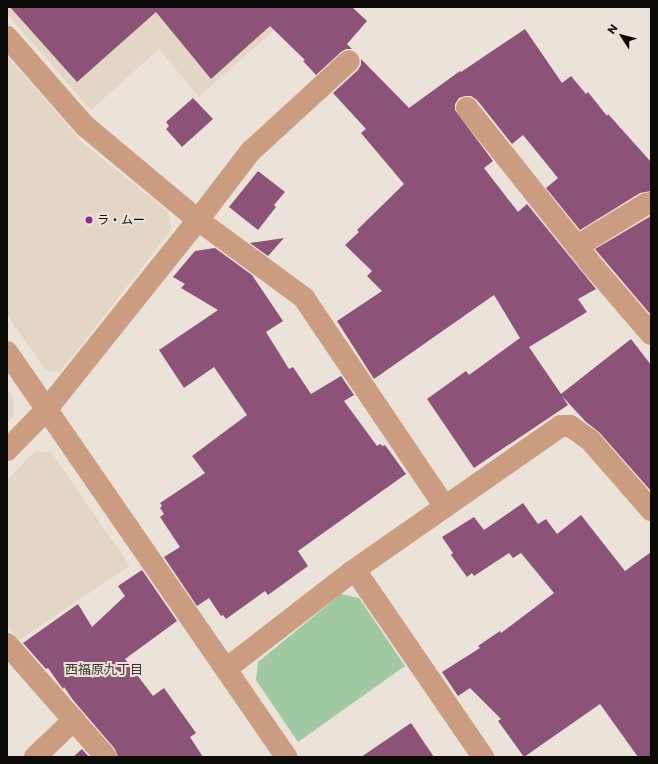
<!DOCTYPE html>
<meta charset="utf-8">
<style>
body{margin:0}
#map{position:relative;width:658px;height:764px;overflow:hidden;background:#ebe3da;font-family:Montserrat,"Noto Sans JP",sans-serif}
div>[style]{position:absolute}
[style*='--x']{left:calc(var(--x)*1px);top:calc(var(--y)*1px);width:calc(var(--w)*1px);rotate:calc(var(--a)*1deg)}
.built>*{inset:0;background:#e3d6c7}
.green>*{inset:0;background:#a0c8a1}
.building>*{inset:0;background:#8d5278}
.minor>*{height:22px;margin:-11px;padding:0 11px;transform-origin:11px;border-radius:11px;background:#cb9c7f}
.dots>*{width:11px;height:11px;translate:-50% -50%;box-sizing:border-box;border:2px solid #ebe3da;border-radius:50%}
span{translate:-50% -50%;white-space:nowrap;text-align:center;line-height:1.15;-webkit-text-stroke:4px #ebe3da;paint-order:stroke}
.poi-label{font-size:12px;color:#0d0b08}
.left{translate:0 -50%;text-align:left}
.neighbourhood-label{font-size:13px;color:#3e3830}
.frame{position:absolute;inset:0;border:8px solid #0d0b08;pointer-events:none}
.north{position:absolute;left:602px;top:16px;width:40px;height:40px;-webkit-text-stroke:3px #ebe3da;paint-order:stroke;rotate:306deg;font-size:11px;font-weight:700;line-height:16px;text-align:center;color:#0d0b08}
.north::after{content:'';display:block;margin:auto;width:14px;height:18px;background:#0d0b08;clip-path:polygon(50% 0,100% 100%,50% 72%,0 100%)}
</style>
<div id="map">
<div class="built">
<div style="clip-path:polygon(7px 7px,300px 7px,199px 97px,159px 49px,91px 110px,7px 14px)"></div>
<div style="clip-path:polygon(7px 56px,85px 145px,168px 211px,172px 229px,60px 372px,46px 371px,7px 315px)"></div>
<div style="clip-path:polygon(7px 389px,14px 399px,13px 417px,7px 422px)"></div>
<div style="clip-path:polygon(35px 451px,51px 452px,130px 566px,19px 640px,7px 627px,7px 480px)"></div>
</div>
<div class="green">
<div style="clip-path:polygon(341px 594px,359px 598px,405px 666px,298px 742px,256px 680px,258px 662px)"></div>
</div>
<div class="building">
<div style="clip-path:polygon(10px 7px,352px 7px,367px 21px,347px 44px,352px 49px,346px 49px,341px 52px,316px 75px,303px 61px,305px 60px,270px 26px,211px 79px,156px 12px,77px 82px)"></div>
<div style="clip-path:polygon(525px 29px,562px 83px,571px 76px,586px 94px,588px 92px,607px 116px,608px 114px,651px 162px,651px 191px,640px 193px,580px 230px,546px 188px,558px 178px,523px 135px,512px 144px,477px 100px,471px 96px,465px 96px,459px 98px,455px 104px,455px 110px,493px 161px,484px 168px,518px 212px,527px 204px,596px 289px,578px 299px,587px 312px,529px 347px,561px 394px,631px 339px,651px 365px,651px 491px,599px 432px,586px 422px,562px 396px,568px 405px,474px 468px,427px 399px,466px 371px,469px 375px,520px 338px,494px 295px,374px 379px,337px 321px,382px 291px,367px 276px,372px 271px,345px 245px,359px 232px,357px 230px,404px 184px,361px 133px,366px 129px,333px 93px,358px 70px,361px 65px,361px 59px,409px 108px,460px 71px,461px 72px)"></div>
<div style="clip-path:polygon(193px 98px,213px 119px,182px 147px,166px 129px,169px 126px,166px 122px)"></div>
<div style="clip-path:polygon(258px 171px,285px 192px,274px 205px,276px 207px,258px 230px,229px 207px)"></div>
<div style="clip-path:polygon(651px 216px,651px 315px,595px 249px)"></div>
<div style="clip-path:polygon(284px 238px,268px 256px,250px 243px)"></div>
<div style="clip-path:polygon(215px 248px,252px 275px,283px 321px,266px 332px,289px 369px,293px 367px,311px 394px,341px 376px,354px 395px,344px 401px,377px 446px,380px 444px,383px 446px,385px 445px,406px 474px,298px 551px,308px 566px,268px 595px,265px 591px,226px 619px,223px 615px,221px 616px,209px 598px,197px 606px,164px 557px,180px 547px,160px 517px,164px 514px,160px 508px,162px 506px,160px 503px,205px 473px,192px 456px,247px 415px,214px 367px,184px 388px,159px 350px,218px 310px,181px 288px,185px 284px,173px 277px,195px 251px)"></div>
<div style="clip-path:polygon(523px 503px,538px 524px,546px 519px,557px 534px,581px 515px,625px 571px,651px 552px,651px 757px,638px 757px,600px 704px,524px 757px,498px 721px,501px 719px,470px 688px,458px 696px,442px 672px,480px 648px,478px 646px,500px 631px,501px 633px,554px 593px,521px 553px,513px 558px,509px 553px,474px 576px,472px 573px,467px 577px,451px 555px,453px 553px,442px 537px,474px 517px,484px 530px)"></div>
<div style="clip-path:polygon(142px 570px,177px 621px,125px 659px,153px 696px,164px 688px,196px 733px,190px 737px,203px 757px,118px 757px,115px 749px,73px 700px,64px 687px,63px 689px,48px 668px,46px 669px,23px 643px,78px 604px,92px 627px,125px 596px,118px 586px)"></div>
<div style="clip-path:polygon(411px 723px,434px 757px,361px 757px)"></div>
<div style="clip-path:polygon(82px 749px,89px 757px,73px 757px)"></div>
</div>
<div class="minor">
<div style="--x:7;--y:37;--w:118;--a:48.8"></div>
<div style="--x:85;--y:126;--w:147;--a:39.8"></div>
<div style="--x:198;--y:220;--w:132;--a:36.3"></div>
<div style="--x:304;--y:298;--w:252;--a:56"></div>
<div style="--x:467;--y:108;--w:199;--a:51.5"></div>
<div style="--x:591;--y:264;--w:92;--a:49.4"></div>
<div style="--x:577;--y:246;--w:81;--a:-31.3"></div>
<div style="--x:646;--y:204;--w:5;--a:-11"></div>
<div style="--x:7;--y:352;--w:492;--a:55.4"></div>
<div style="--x:7;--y:450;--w:57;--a:-45.7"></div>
<div style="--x:47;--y:409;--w:242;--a:-51.4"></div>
<div style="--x:198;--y:220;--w:86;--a:-52.6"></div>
<div style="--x:250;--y:152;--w:134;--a:-42.6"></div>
<div style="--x:355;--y:570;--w:227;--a:55.6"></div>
<div style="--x:7;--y:644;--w:150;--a:48.8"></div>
<div style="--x:226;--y:669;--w:157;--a:-37.7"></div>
<div style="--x:350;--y:573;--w:257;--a:-34.9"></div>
<div style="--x:561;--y:426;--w:9;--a:0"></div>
<div style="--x:570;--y:426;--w:24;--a:35"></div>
<div style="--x:590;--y:440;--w:93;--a:48.9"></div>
<div style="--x:35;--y:757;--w:54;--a:-43.5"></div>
</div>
<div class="dots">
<div style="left:89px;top:220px;background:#91298d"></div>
</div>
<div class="poi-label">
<span class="left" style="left:97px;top:220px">ラ・ムー</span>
</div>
<div class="neighbourhood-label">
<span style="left:104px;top:669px">西福原九丁目</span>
</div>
<div class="frame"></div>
<div class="north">N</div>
</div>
